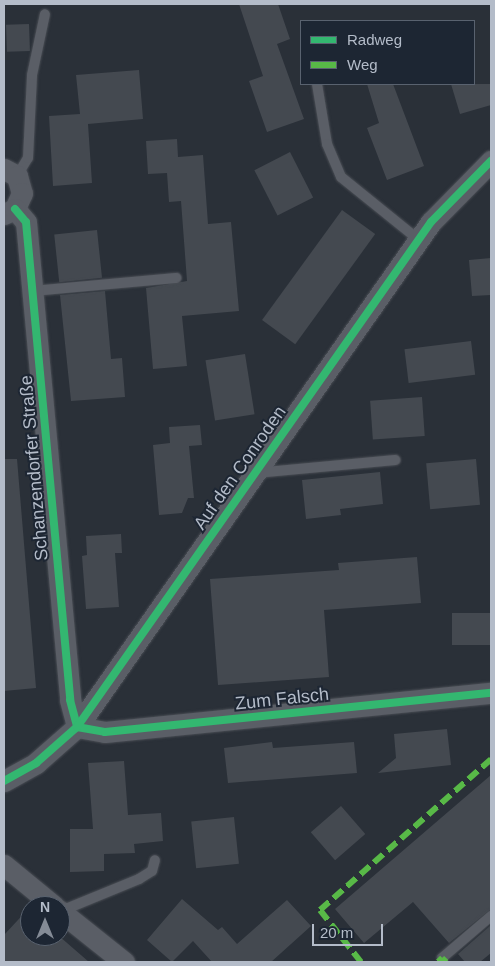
<!DOCTYPE html>
<meta charset="utf-8">
<style>
body{margin:0}
#map{position:relative;width:495px;height:966px;overflow:hidden;background:#2a3038;font-family:Helvetica,sans-serif}
div>[style]{position:absolute}
[style*='--x']{left:calc(var(--x)*1px);top:calc(var(--y)*1px);width:calc(var(--w)*1px);rotate:calc(var(--a)*1deg)}
.building>*{inset:0;background:#444950;transform-origin:0 0}
.roads{filter:drop-shadow(0 0 1px #484c53) drop-shadow(0 0 1px #484c53)}
.lane>*{height:10px;margin:-5px;padding:0 5px;transform-origin:5px;border-radius:5px;background:#5a5e66}
.street>*{height:21px;margin:-10.5px;padding:0 10.5px;transform-origin:10.5px;border-radius:10.5px;background:#5a5e66}
.quiet>*{height:6px;margin-top:-3px;transform-origin:0;background:repeating-linear-gradient(90deg,#58b947 0 12px,transparent 0 18px)}
.cycleway>*{height:8px;margin:-4px;padding:0 4px;transform-origin:4px;border-radius:4px;background:#33b770}
span{translate:-50% -50%;white-space:nowrap;text-align:center;line-height:1.15;-webkit-text-stroke:4px #1d2633;paint-order:stroke}
.street-label{font-size:18px;color:#b4bcc9}
.frame{position:absolute;inset:0;border:5px solid #b4bcc9;pointer-events:none}
.legend{position:absolute;left:300px;top:20px;width:175px;height:65px;box-sizing:border-box;background:#1d2633;border:1px solid #59626f;margin:0;padding:6px 9px;list-style:none;font-size:15px;color:#b4bcc9}
.legend li{display:flex;align-items:center;gap:10px;height:25px}
.legend b{width:25px;border:1px solid #59626f}
.north{position:absolute;left:20px;top:896px;width:50px;height:50px;box-sizing:border-box;background:#1d2633;border:1px solid #59626f;border-radius:50%;rotate:0deg;font-size:14px;font-weight:700;line-height:20px;text-align:center;color:#b4bcc9}
.north::after{content:'';display:block;margin:auto;width:18px;height:22px;background:#848b96;clip-path:polygon(50% 0,100% 100%,50% 72%,0 100%)}
.scale{position:absolute;left:312px;top:924px;width:71px;height:22px;box-sizing:border-box;border:2px solid #b4bcc9;border-top:0;padding-left:6px;font-size:15px;line-height:18px;white-space:nowrap;color:#b4bcc9;-webkit-text-stroke:4px #1d2633;paint-order:stroke}
</style>
<div id="map">
<div class="building">
<div style="clip-path:polygon(239px 4px,278px 4px,290px 39px,277px 44px,304px 119px,267px 132px,249px 81px,263px 76px)"></div>
<div style="left:29px;top:24px;width:27px;height:23px;rotate:88deg"></div>
<div style="clip-path:polygon(139px 70px,143px 119px,88px 124px,92px 183px,53px 186px,49px 116px,80px 114px,76px 75px)"></div>
<div style="clip-path:polygon(367px 84px,393px 84px,424px 166px,387px 180px,367px 128px,379px 123px)"></div>
<div style="clip-path:polygon(451px 84px,491px 84px,491px 105px,460px 114px)"></div>
<div style="clip-path:polygon(177px 139px,178px 157px,203px 155px,208px 224px,231px 222px,239px 311px,182px 316px,187px 366px,153px 369px,146px 288px,187px 281px,181px 201px,169px 202px,167px 173px,148px 174px,146px 141px)"></div>
<div style="left:290px;top:152px;width:51px;height:40px;rotate:63deg"></div>
<div style="left:342px;top:210px;width:41px;height:136px;rotate:36deg"></div>
<div style="left:97px;top:230px;width:48px;height:43px;rotate:84deg"></div>
<div style="clip-path:polygon(491px 258px,491px 295px,472px 296px,469px 260px)"></div>
<div style="clip-path:polygon(105px 291px,111px 359px,122px 358px,125px 397px,71px 401px,60px 295px)"></div>
<div style="left:471px;top:341px;width:34px;height:67px;rotate:83deg"></div>
<div style="left:245px;top:354px;width:61px;height:40px;rotate:81deg"></div>
<div style="left:422px;top:397px;width:39px;height:52px;rotate:86deg"></div>
<div style="clip-path:polygon(200px 425px,202px 445px,189px 446px,194px 498px,188px 498px,182px 513px,159px 515px,153px 445px,170px 443px,169px 427px)"></div>
<div style="clip-path:polygon(4px 459px,17px 459px,36px 688px,4px 691px)"></div>
<div style="left:476px;top:459px;width:46px;height:50px;rotate:85deg"></div>
<div style="clip-path:polygon(380px 472px,383px 504px,340px 509px,341px 515px,306px 519px,302px 480px)"></div>
<div style="clip-path:polygon(121px 534px,122px 553px,115px 553px,119px 607px,86px 609px,82px 556px,87px 555px,86px 536px)"></div>
<div style="clip-path:polygon(417px 557px,421px 603px,324px 610px,329px 677px,218px 685px,210px 579px,339px 570px,338px 563px)"></div>
<div style="left:491px;top:613px;width:32px;height:39px;rotate:90deg"></div>
<div style="clip-path:polygon(447px 729px,451px 765px,378px 773px,396px 758px,394px 734px)"></div>
<div style="clip-path:polygon(272px 742px,273px 748px,354px 742px,357px 773px,228px 783px,224px 748px)"></div>
<div style="clip-path:polygon(124px 761px,128px 815px,161px 813px,163px 841px,134px 844px,135px 853px,104px 854px,104px 871px,70px 872px,70px 829px,93px 829px,88px 763px)"></div>
<div style="clip-path:polygon(491px 775px,491px 909px,449px 943px,413px 902px,364px 943px,335px 909px)"></div>
<div style="left:341px;top:806px;width:37px;height:40px;rotate:49deg"></div>
<div style="left:234px;top:817px;width:47px;height:43px;rotate:84deg"></div>
<div style="clip-path:polygon(182px 899px,218px 930px,222px 927px,237px 944px,287px 900px,311px 926px,271px 962px,212px 962px,193px 941px,172px 962px,147px 940px)"></div>
<div style="clip-path:polygon(30px 907px,30px 936px,59px 936px,89px 962px,4px 962px,4px 935px)"></div>
<div style="clip-path:polygon(491px 925px,491px 953px,480px 962px,465px 962px,458px 954px)"></div>
</div>
<div class="roads">
<div class="lane">
<div style="--x:317;--y:84;--w:61;--a:80.5"></div>
<div style="--x:327;--y:144;--w:36;--a:67"></div>
<div style="--x:341;--y:177;--w:100;--a:38.9"></div>
<div style="--x:17;--y:176;--w:21;--a:-59"></div>
<div style="--x:28;--y:158;--w:83;--a:-87.2"></div>
<div style="--x:32;--y:75;--w:62;--a:-78"></div>
<div style="--x:32;--y:291;--w:145;--a:-5.2"></div>
<div style="--x:255;--y:473;--w:141;--a:-5.3"></div>
<div style="--x:61;--y:911;--w:84;--a:-22.3"></div>
<div style="--x:139;--y:879;--w:15;--a:-32"></div>
<div style="--x:152;--y:871;--w:11;--a:-75"></div>
<div style="--x:442;--y:958;--w:65;--a:-40.6"></div>
</div>
<div class="street">
<div style="--x:4;--y:169;--w:15;--a:28"></div>
<div style="--x:17;--y:176;--w:18;--a:74"></div>
<div style="--x:22;--y:193;--w:17;--a:114"></div>
<div style="--x:15;--y:209;--w:12;--a:156"></div>
<div style="--x:15;--y:209;--w:17;--a:50"></div>
<div style="--x:26;--y:222;--w:480;--a:84.7"></div>
<div style="--x:70;--y:700;--w:28;--a:75"></div>
<div style="--x:77;--y:727;--w:28;--a:10"></div>
<div style="--x:105;--y:732;--w:388;--a:-5.8"></div>
<div style="--x:4;--y:781;--w:37;--a:-29"></div>
<div style="--x:36;--y:763;--w:55;--a:-41.3"></div>
<div style="--x:77;--y:727;--w:617;--a:-54.97"></div>
<div style="--x:431;--y:222;--w:86;--a:-45.5"></div>
<div style="--x:4;--y:865;--w:65;--a:39.4"></div>
<div style="--x:60;--y:911;--w:82;--a:38.6"></div>
</div>
</div>
<div class="quiet">
<div style="--x:361;--y:962;--w:66;--a:-128.3"></div>
<div style="--x:320;--y:910;--w:228;--a:-41.4"></div>
<div style="--x:438;--y:962;--w:6;--a:-45"></div>
<div style="--x:442;--y:958;--w:6;--a:45"></div>
</div>
<div class="cycleway">
<div style="--x:15;--y:209;--w:17;--a:50"></div>
<div style="--x:26;--y:222;--w:480;--a:84.7"></div>
<div style="--x:70;--y:700;--w:28;--a:75"></div>
<div style="--x:77;--y:727;--w:28;--a:10"></div>
<div style="--x:105;--y:732;--w:388;--a:-5.8"></div>
<div style="--x:4;--y:781;--w:37;--a:-29"></div>
<div style="--x:36;--y:763;--w:55;--a:-41.3"></div>
<div style="--x:77;--y:727;--w:617;--a:-54.97"></div>
<div style="--x:431;--y:222;--w:86;--a:-45.5"></div>
</div>
<div class="street-label">
<span style="left:34px;top:468px;rotate:-95deg">Schanzendorfer Straße</span>
<span style="left:240px;top:468px;rotate:-55deg">Auf den Conroden</span>
<span style="left:282px;top:699px;rotate:-6deg">Zum Falsch</span>
</div>
<div class="frame"></div>
<ul class="legend">
<li><b style="height:6px;background:#33b770"></b>Radweg</li>
<li><b style="height:6px;background:#58b947"></b>Weg</li>
</ul>
<div class="north">N</div>
<div class="scale">20 m</div>
</div>
